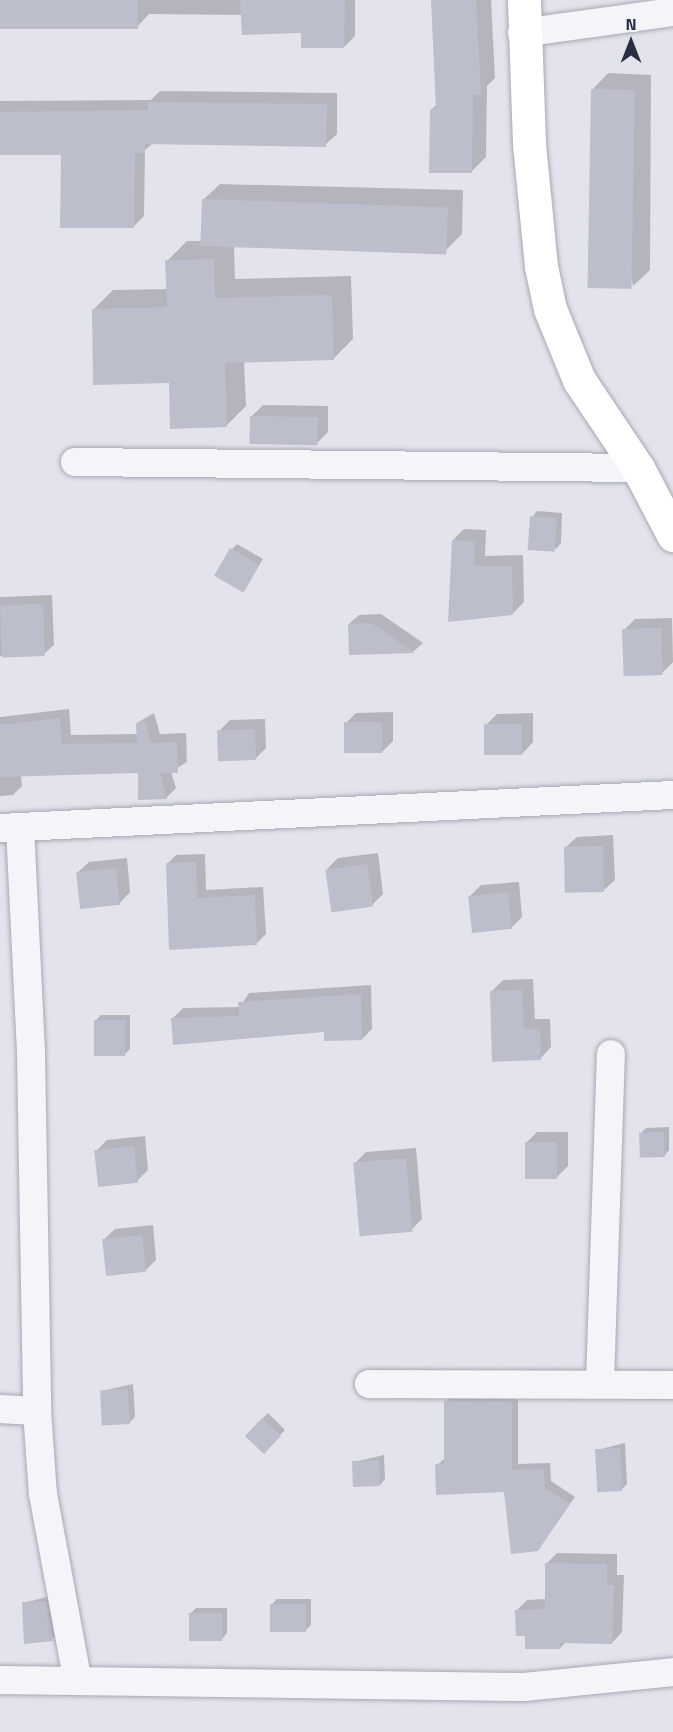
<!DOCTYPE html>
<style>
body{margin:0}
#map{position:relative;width:673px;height:1732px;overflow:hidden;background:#e2e3eb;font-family:"Titillium Web",sans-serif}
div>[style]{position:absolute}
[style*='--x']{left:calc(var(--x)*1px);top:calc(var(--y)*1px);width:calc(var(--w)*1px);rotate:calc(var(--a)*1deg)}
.shadow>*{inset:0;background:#0003;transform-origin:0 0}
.building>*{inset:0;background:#bcbecb;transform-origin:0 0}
.roads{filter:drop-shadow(0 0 2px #a7a9b5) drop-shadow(0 0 2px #a7a9b5)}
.street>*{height:28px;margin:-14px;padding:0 14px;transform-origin:14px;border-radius:14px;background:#f5f5f9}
.secondary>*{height:33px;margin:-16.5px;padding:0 16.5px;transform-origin:16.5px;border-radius:16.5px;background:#fff}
span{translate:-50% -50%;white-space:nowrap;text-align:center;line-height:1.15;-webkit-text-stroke:5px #f2f3f8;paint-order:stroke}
.north{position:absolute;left:601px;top:12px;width:60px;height:60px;-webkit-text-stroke:4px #f2f3f8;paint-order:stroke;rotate:0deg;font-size:16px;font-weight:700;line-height:24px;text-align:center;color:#292e43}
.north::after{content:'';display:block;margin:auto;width:21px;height:27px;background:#292e43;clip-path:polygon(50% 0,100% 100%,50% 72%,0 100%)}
</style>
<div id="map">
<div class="shadow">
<div style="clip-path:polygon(0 0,355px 0,355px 36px,344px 47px,243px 15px,149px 14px,137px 27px,0 27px)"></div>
<div style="clip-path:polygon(432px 0,491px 0,495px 78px,487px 86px,486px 157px,471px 172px,431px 110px,438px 103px)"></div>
<div style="clip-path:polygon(608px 73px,651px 75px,650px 270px,633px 286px,592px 90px)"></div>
<div style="clip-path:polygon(160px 91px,337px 93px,337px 134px,325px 145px,153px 143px,145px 150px,144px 216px,133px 227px,63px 154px,0 153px,0 101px,151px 100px)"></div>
<div style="clip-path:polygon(220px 184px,463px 190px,462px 234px,446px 250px,234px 245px,235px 279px,351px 276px,353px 339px,334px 358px,244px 361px,246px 406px,226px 426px,93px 310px,113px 290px,168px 289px,167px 261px,187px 241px,203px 241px,203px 200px)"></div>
<div style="clip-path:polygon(263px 405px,328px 406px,328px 432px,317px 443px,252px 416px)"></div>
<div style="clip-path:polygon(537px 511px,562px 513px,561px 543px,556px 549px,532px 517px)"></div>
<div style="clip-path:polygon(464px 529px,486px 530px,485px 556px,523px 555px,524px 602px,512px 614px,453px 540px)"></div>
<div style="clip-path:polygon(237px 544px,263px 559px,243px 590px,232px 549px)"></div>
<div style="clip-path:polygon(52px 595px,54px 645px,44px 654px,0 656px,0 597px)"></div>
<div style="clip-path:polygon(381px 614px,423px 643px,414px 651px,350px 653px,349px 624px,359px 615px)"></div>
<div style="clip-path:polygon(672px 618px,673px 662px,662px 673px,624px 630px,635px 619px)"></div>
<div style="clip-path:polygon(69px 709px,71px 735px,138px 734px,137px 723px,154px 713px,160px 734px,186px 733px,187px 762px,171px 772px,176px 788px,167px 797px,140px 799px,139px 772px,21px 775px,22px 786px,13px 795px,0 796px,0 717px)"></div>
<div style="clip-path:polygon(393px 712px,393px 741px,382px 752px,345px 724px,356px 713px)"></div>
<div style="clip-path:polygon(533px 713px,533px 742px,522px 754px,485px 726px,497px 714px)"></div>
<div style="clip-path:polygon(265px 719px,266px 748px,255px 759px,219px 731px,230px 720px)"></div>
<div style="clip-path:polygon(613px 835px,615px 880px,603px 891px,565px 848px,577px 837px)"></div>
<div style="clip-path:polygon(378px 853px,383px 894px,372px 905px,327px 869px,338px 858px)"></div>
<div style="clip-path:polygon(205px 854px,206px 890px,263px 887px,266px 934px,257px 943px,170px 948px,167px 864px,176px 855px)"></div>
<div style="clip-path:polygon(127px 858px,130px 892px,119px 904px,77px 873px,89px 862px)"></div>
<div style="clip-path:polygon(519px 882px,522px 917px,511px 928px,469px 897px,481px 885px)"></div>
<div style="clip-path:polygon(533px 979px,535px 1019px,550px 1019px,551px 1047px,540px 1059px,492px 991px,503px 980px)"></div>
<div style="clip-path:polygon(371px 985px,372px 1029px,362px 1039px,325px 1030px,173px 1018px,183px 1008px,240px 1007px,249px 993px)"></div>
<div style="clip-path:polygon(101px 1015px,130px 1015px,130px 1049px,124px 1055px,95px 1021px)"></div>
<div style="clip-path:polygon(669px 1127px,669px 1150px,664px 1156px,641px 1133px,646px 1128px)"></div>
<div style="clip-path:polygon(537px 1132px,568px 1132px,568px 1166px,557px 1177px,526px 1143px)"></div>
<div style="clip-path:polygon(145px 1136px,148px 1170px,137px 1181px,96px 1151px,107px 1140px)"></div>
<div style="clip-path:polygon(416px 1148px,422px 1219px,411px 1230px,355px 1163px,366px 1152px)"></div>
<div style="clip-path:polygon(153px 1225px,156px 1260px,145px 1271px,103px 1240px,115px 1229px)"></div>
<div style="clip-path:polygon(133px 1384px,135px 1417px,129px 1423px,102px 1391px)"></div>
<div style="clip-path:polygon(452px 1395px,518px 1395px,518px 1464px,550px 1463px,551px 1481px,575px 1497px,538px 1549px,506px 1490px,437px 1465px,445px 1458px,445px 1402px)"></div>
<div style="left:268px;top:1413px;width:24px;height:31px;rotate:45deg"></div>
<div style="clip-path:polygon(625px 1443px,627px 1484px,622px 1489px,597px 1450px)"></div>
<div style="clip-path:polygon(384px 1455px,385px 1479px,380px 1485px,354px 1462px)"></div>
<div style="clip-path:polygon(557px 1553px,617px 1554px,617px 1575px,624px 1575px,622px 1632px,612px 1643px,566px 1642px,560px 1648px,527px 1635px,516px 1611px,527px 1600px,547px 1599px,547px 1563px)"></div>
<div style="clip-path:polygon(51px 1596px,57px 1634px,52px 1639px,23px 1603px)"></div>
<div style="clip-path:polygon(277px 1599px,311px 1599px,311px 1625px,305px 1631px,271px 1605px)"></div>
<div style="clip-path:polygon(196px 1608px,227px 1608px,227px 1633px,222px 1639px,190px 1614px)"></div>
</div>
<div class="building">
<div style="left:0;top:0;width:138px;height:29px"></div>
<div style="clip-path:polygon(240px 0,345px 0,344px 48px,301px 48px,301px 33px,242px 35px)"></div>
<div style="clip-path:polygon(431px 0,476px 0,481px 94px,473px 95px,472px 173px,429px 173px,430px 109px,436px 109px)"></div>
<div style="left:591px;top:89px;width:44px;height:199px;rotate:1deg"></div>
<div style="clip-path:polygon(148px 102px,327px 104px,326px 147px,145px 144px,145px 153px,135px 153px,134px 228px,60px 228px,61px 155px,0 155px,0 112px,148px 110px)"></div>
<div style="left:202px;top:199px;width:246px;height:47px;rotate:2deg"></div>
<div style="clip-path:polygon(214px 259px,215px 298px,332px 295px,334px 360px,225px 363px,227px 427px,170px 429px,169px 383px,93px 385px,92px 309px,167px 307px,165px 260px)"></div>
<div style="left:250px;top:416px;width:68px;height:28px;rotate:1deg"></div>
<div style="left:530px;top:516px;width:27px;height:34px;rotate:4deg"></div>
<div style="clip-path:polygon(452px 540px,475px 541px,474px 566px,512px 566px,513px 615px,448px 622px)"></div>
<div style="left:230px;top:548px;width:34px;height:32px;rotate:30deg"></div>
<div style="left:43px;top:604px;width:52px;height:43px;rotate:88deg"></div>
<div style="clip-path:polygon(371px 623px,386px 633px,415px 653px,349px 655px,348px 624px)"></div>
<div style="left:661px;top:628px;width:47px;height:39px;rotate:88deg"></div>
<div style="clip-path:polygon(60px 718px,62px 744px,137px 743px,136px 723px,145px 721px,151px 743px,177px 742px,178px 773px,160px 773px,167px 799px,138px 800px,138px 773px,0 777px,0 725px)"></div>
<div style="left:382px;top:722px;width:31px;height:38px;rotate:90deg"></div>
<div style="left:522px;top:724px;width:31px;height:38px;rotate:90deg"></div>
<div style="left:255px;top:729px;width:31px;height:38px;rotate:88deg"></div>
<div style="left:603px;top:846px;width:46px;height:39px;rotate:89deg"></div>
<div style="clip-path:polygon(196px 862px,197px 898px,255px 895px,257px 945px,169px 950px,166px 863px)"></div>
<div style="left:367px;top:864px;width:43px;height:42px;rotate:82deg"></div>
<div style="left:116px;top:868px;width:37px;height:40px;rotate:84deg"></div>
<div style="left:508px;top:892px;width:37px;height:40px;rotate:84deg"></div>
<div style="clip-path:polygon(522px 990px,524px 1029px,540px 1029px,541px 1060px,492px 1062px,490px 991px)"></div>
<div style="clip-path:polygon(361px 994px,362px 1040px,324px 1041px,324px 1032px,173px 1045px,171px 1018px,239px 1016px,238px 1002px)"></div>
<div style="left:94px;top:1020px;width:31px;height:36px"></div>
<div style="left:664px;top:1132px;width:25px;height:25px;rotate:88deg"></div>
<div style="left:525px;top:1142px;width:32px;height:37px"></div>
<div style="left:134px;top:1146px;width:37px;height:40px;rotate:84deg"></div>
<div style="left:406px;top:1158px;width:74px;height:53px;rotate:85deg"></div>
<div style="left:142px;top:1235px;width:37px;height:40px;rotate:84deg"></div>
<div style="left:128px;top:1389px;width:35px;height:28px;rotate:87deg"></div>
<div style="clip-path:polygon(444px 1401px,512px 1401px,512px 1470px,544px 1469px,545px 1488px,570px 1504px,538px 1551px,511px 1554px,504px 1492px,436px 1495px,435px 1464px,444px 1464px)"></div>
<div style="left:262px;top:1418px;width:26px;height:25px;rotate:43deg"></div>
<div style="left:620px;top:1448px;width:43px;height:25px;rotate:87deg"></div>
<div style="left:379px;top:1460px;width:26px;height:27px;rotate:88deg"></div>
<div style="clip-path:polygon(545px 1563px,607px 1564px,607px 1585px,614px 1585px,612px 1644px,560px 1643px,560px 1649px,525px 1649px,525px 1636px,516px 1636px,515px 1610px,545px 1609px)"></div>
<div style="clip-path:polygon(46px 1601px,53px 1641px,24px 1644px,22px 1602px)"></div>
<div style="left:270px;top:1604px;width:36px;height:28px"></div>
<div style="left:189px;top:1613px;width:33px;height:28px"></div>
</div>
<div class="roads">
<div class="street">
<div style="--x:522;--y:33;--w:152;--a:-7.9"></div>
<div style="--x:75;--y:462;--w:563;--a:0.61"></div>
<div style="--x:20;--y:827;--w:227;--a:87.2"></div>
<div style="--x:31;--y:1054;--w:357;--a:89"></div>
<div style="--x:37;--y:1411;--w:83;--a:85.9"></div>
<div style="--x:43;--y:1494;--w:186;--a:79.5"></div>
<div style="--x:0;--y:828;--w:674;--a:-2.81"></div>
<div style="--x:600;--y:1383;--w:329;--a:-88.1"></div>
<div style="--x:369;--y:1384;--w:304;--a:0.2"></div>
<div style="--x:0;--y:1409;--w:37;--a:3"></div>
<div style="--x:0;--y:1680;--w:524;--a:0.77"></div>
<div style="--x:524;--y:1687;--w:150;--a:-5.7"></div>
</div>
<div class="secondary">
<div style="--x:524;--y:0;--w:144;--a:88"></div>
<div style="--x:529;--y:144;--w:123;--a:84.4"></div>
<div style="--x:541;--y:266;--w:44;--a:78.2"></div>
<div style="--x:550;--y:309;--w:77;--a:67.8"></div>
<div style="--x:579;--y:380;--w:106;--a:56.2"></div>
<div style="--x:638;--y:468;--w:76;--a:62.4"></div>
</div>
</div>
<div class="north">N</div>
</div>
